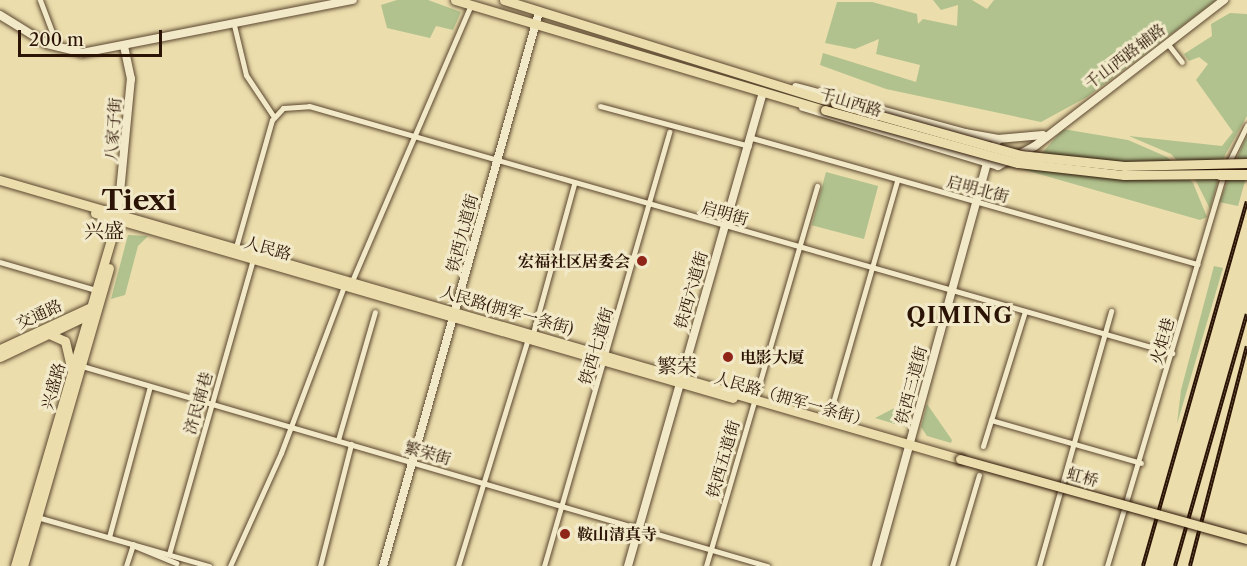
<!DOCTYPE html>
<meta charset="utf-8">
<style>
body{margin:0}
#map{position:relative;width:1247px;height:566px;overflow:hidden;background:#ebddac;font-family:"Libre Caslon Text","Noto Serif SC",serif}
div>[style]{position:absolute}
[style*='--x']{left:calc(var(--x)*1px);top:calc(var(--y)*1px);width:calc(var(--w)*1px);rotate:calc(var(--a)*1deg)}
.green>*{inset:0;background:#b1c28e;transform-origin:0 0}
.roads{filter:drop-shadow(0 0 2px #5b462f) drop-shadow(0 0 2px #5b462f)}
.street>*{height:5px;margin:-2.5px;padding:0 2.5px;transform-origin:2.5px;border-radius:2.5px;background:#f2e9c9}
.secondary>*{height:8px;margin:-4px;padding:0 4px;transform-origin:4px;border-radius:4px;background:#f2e9c9}
.primary>*{height:9px;margin:-4.5px;padding:0 4.5px;transform-origin:4.5px;border-radius:4.5px;background:#ebddac}
.rail>*{height:4px;margin-top:-2px;transform-origin:0;background:repeating-linear-gradient(90deg,#f2e9c9 0 4.5px,#2b1405 0 9px);box-sizing:border-box;border-block:2px solid #2b1405}
.bridges{filter:drop-shadow(0 0 2px #2b1405) drop-shadow(0 0 2px #2b1405)}
.primary-bridge>*{height:9px;margin:-4.5px;padding:0 4.5px;transform-origin:4.5px;border-radius:4.5px;background:#ebddac}
.highway-bridge>*{height:10px;margin:-5px;padding:0 5px;transform-origin:5px;border-radius:5px;background:#ebddac}
.dots>*{width:16px;height:16px;translate:-50% -50%;box-sizing:border-box;border:3px solid #f2e9c9;border-radius:50%}
span{translate:-50% -50%;white-space:nowrap;text-align:center;line-height:1.15;-webkit-text-stroke:6px #f2e9c9;paint-order:stroke}
.street-label{font-size:16px;color:#2b1405}
.poi-label{font-size:16px;color:#2b1405;font-weight:700}
.right{translate:-100% -50%;text-align:right}
.left{translate:0 -50%;text-align:left}
.quarter-label{font-size:20px;color:#2b1405}
.district-label{font-size:22px;color:#2b1405;font-weight:700;letter-spacing:1.5px}
.town-label{font-size:28px;color:#2b1405;font-weight:700}
.scale{position:absolute;left:18px;top:30px;width:144px;height:27px;box-sizing:border-box;border:3px solid #2b1405;border-top:0;padding-left:8px;font-size:18px;line-height:21px;white-space:nowrap;color:#2b1405;-webkit-text-stroke:4px #f2e9c9;paint-order:stroke}
</style>
<div id="map">
<div class="green">
<div style="clip-path:polygon(397px 0,428px 0,461px 12px,453px 30px,436px 26px,430px 38px,387px 28px,381px 5px)"></div>
<div style="clip-path:polygon(933px 0,972px 0,987px 9px,994px 0,1217px 0,1087px 97px,1041px 122px,886px 89px,820px 65px,823px 53px,916px 82px,920px 65px,876px 54px,879px 39px,855px 49px,825px 43px,837px 2px,872px 2px,917px 14px,918px 24px,923px 19px,957px 26px,958px 5px,941px 10px)"></div>
<div style="clip-path:polygon(1230px 13px,1247px 14px,1247px 116px,1225px 155px,1210px 209px,1196px 181px,1171px 154px,1129px 136px,1222px 146px,1233px 132px,1196px 80px,1208px 64px,1199px 57px,1189px 61px,1184px 54px,1212px 36px,1211px 24px)"></div>
<div style="clip-path:polygon(1063px 129px,1128px 140px,1167px 157px,1193px 183px,1207px 217px,1200px 220px,1014px 167px,1043px 152px)"></div>
<div style="clip-path:polygon(1247px 134px,1247px 174px,1238px 206px,1219px 202px)"></div>
<div style="left:826px;top:172px;width:54px;height:55px;rotate:15deg"></div>
<div style="clip-path:polygon(128px 235px,148px 236px,138px 246px,125px 295px,111px 299px)"></div>
<div style="clip-path:polygon(1214px 266px,1223px 268px,1177px 424px,1181px 390px)"></div>
<div style="clip-path:polygon(914px 398px,905px 427px,875px 418px)"></div>
<div style="clip-path:polygon(927px 404px,952px 440px,951px 443px,927px 436px,921px 427px)"></div>
</div>
<div class="roads">
<div class="street">
<div style="--x:40;--y:0;--w:51;--a:69.4"></div>
<div style="--x:234;--y:25;--w:51;--a:76.5"></div>
<div style="--x:246;--y:75;--w:50;--a:56.3"></div>
<div style="--x:1167;--y:43;--w:24;--a:52"></div>
<div style="--x:600;--y:106;--w:154;--a:15"></div>
<div style="--x:752;--y:138;--w:463;--a:15.8"></div>
<div style="--x:236;--y:247;--w:132;--a:-74.2"></div>
<div style="--x:272;--y:120;--w:16;--a:-47"></div>
<div style="--x:283;--y:108;--w:26;--a:-4"></div>
<div style="--x:309;--y:106;--w:898;--a:15.97"></div>
<div style="--x:0;--y:262;--w:100;--a:16.3"></div>
<div style="--x:352;--y:281;--w:301;--a:-66.7"></div>
<div style="--x:533;--y:333;--w:155;--a:-74.6"></div>
<div style="--x:82;--y:366;--w:714;--a:16.28"></div>
<div style="--x:828;--y:420;--w:249;--a:-73.9"></div>
<div style="--x:991;--y:420;--w:156;--a:16"></div>
<div style="--x:338;--y:440;--w:133;--a:-73.9"></div>
<div style="--x:983;--y:446;--w:141;--a:-72.7"></div>
<div style="--x:37;--y:517;--w:179;--a:15.9"></div>
<div style="--x:109;--y:537;--w:156;--a:-74.8"></div>
<div style="--x:132;--y:545;--w:48;--a:22.2"></div>
<div style="--x:169;--y:554;--w:307;--a:-74.1"></div>
<div style="--x:126;--y:566;--w:23;--a:-72"></div>
<div style="--x:230;--y:566;--w:124;--a:-65.7"></div>
<div style="--x:281;--y:453;--w:178;--a:-69.3"></div>
<div style="--x:320;--y:566;--w:126;--a:-75.7"></div>
<div style="--x:458;--y:566;--w:238;--a:-72.9"></div>
<div style="--x:544;--y:566;--w:452;--a:-73.9"></div>
<div style="--x:706;--y:566;--w:396;--a:-73.7"></div>
<div style="--x:952;--y:566;--w:95;--a:-73.5"></div>
<div style="--x:1039;--y:566;--w:265;--a:-74.2"></div>
<div style="--x:1107;--y:566;--w:413;--a:-73.4"></div>
<div style="--x:1225;--y:170;--w:50;--a:-63.9"></div>
</div>
<div class="secondary">
<div style="--x:0;--y:15;--w:55;--a:31.7"></div>
<div style="--x:47;--y:44;--w:36;--a:14"></div>
<div style="--x:82;--y:53;--w:276;--a:-11.1"></div>
<div style="--x:796;--y:87;--w:175;--a:15.2"></div>
<div style="--x:965;--y:133;--w:34;--a:10"></div>
<div style="--x:998;--y:139;--w:45;--a:-5.1"></div>
<div style="--x:803;--y:107;--w:204;--a:16.8"></div>
<div style="--x:998;--y:166;--w:42;--a:-28.4"></div>
<div style="--x:1035;--y:146;--w:239;--a:-37.7"></div>
<div style="--x:118;--y:213;--w:135;--a:-84.5"></div>
<div style="--x:131;--y:79;--w:33;--a:-102"></div>
<div style="--x:383;--y:566;--w:576;--a:-74.27"></div>
<div style="--x:628;--y:566;--w:493;--a:-74.1"></div>
<div style="--x:876;--y:566;--w:418;--a:-74.6"></div>
<div style="--x:987;--y:163;--w:26;--a:-65"></div>
</div>
<div class="primary">
<div style="--x:455;--y:0;--w:386;--a:16.6"></div>
<div style="--x:504;--y:0;--w:347;--a:17.3"></div>
<div style="--x:0;--y:180;--w:1000;--a:16.21"></div>
<div style="--x:95;--y:213;--w:664;--a:16.17"></div>
<div style="--x:49;--y:334;--w:17;--a:24"></div>
<div style="--x:65;--y:341;--w:28;--a:77"></div>
<div style="--x:0;--y:349;--w:100;--a:-24.8"></div>
<div style="--x:0;--y:357;--w:98;--a:-25.5"></div>
<div style="--x:15;--y:566;--w:365;--a:-73.6"></div>
<div style="--x:23;--y:566;--w:310;--a:-73.9"></div>
</div>
</div>
<div class="rail">
<div style="--x:1143;--y:566;--w:379;--a:-74.1"></div>
<div style="--x:1175;--y:566;--w:262;--a:-74.1"></div>
<div style="--x:1190;--y:566;--w:227;--a:-75.5"></div>
</div>
<div class="bridges">
<div class="primary-bridge">
<div style="--x:835;--y:103;--w:192;--a:15.7"></div>
<div style="--x:1020;--y:155;--w:105;--a:6"></div>
<div style="--x:1124;--y:166;--w:123;--a:-1.4"></div>
<div style="--x:825;--y:110;--w:200;--a:15.4"></div>
<div style="--x:1018;--y:163;--w:107;--a:6.5"></div>
<div style="--x:1124;--y:175;--w:101;--a:-0.6"></div>
<div style="--x:960;--y:459;--w:298;--a:15.6"></div>
</div>
<div class="highway-bridge">
<div style="--x:1220;--y:175;--w:27;--a:0"></div>
</div>
</div>
<div class="dots">
<div style="left:642px;top:261px;background:#8f2418"></div>
<div style="left:728px;top:357px;background:#8f2418"></div>
<div style="left:565px;top:534px;background:#8f2418"></div>
</div>
<div class="street-label">
<span style="left:1125px;top:56px;rotate:-37deg">千山西路辅路</span>
<span style="left:851px;top:102px;rotate:17deg">千山西路</span>
<span style="left:113px;top:129px;rotate:-86deg">八家子街</span>
<span style="left:978px;top:189px;rotate:15deg">启明北街</span>
<span style="left:725px;top:213px;rotate:16deg">启明街</span>
<span style="left:462px;top:233px;rotate:-75deg">铁西九道街</span>
<span style="left:268px;top:248px;rotate:16deg">人民路</span>
<span style="left:691px;top:290px;rotate:-74deg">铁西六道街</span>
<span style="left:507px;top:310px;rotate:16deg">人民路(拥军一条街)</span>
<span style="left:39px;top:314px;rotate:-25deg">交通路</span>
<span style="left:1162px;top:341px;rotate:-74deg">火炬巷</span>
<span style="left:596px;top:346px;rotate:-73deg">铁西七道街</span>
<span style="left:911px;top:385px;rotate:-75deg">铁西三道街</span>
<span style="left:53px;top:386px;rotate:-74deg">兴盛路</span>
<span style="left:792px;top:399px;rotate:16deg">人民路（拥军一条街）</span>
<span style="left:198px;top:403px;rotate:-74deg">济民南巷</span>
<span style="left:428px;top:453px;rotate:16deg">繁荣街</span>
<span style="left:723px;top:459px;rotate:-74deg">铁西五道街</span>
<span style="left:1083px;top:477px;rotate:16deg">虹桥</span>
</div>
<div class="poi-label">
<span class="right" style="left:630px;top:261px">宏福社区居委会</span>
<span class="left" style="left:740px;top:357px">电影大厦</span>
<span class="left" style="left:577px;top:534px">鞍山清真寺</span>
</div>
<div class="quarter-label">
<span style="left:104px;top:231px">兴盛</span>
<span style="left:677px;top:366px">繁荣</span>
</div>
<div class="district-label">
<span style="left:960px;top:316px">QIMING</span>
</div>
<div class="town-label">
<span style="left:139px;top:200px">Tiexi</span>
</div>
<div class="scale">200 m</div>
</div>
